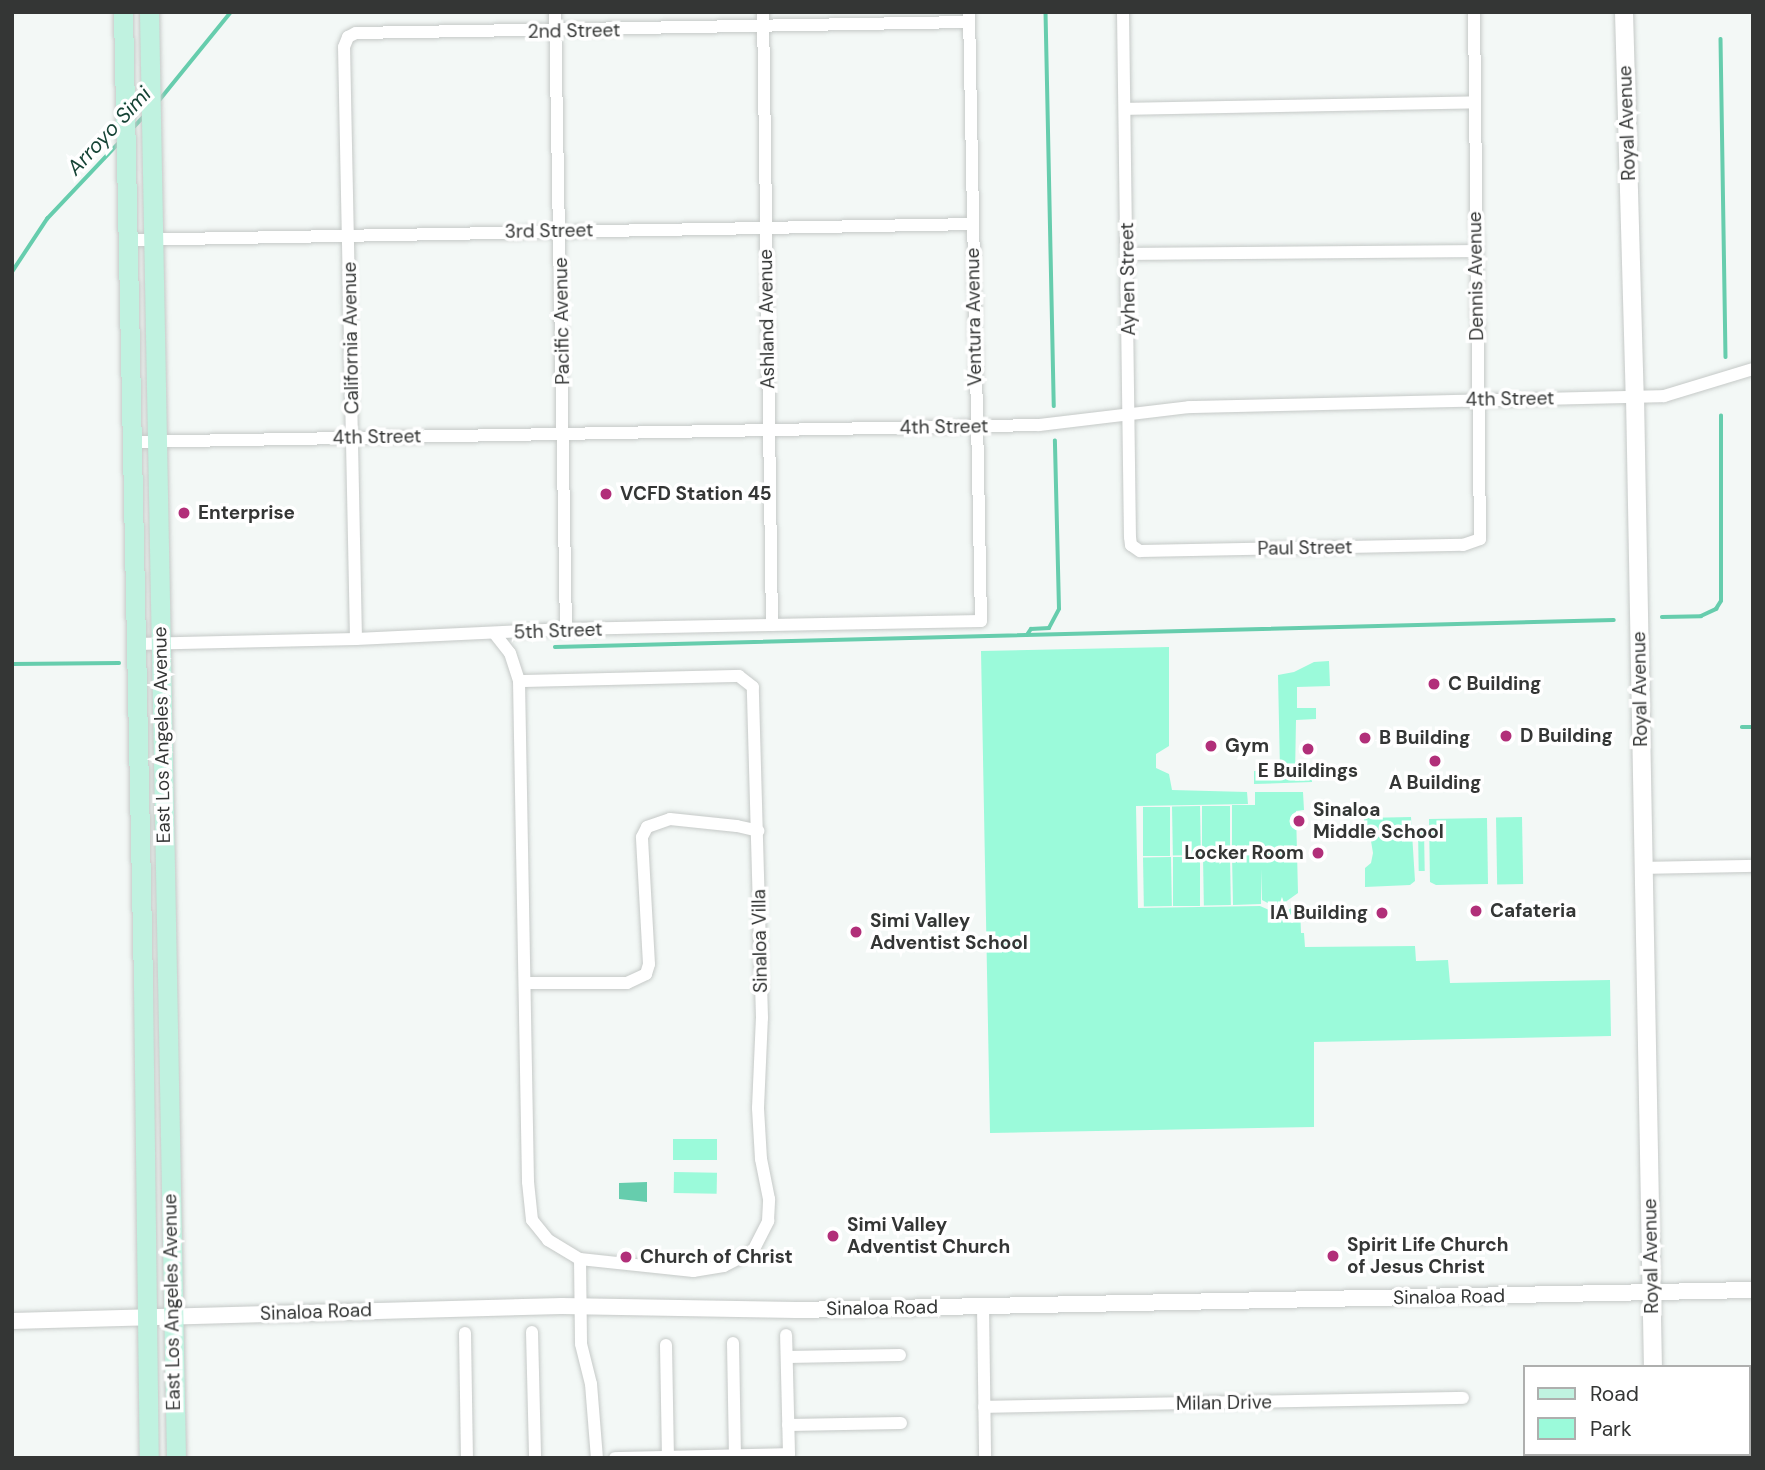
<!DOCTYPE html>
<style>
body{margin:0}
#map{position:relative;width:1765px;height:1470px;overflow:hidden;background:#f3f8f6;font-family:"DM Sans",sans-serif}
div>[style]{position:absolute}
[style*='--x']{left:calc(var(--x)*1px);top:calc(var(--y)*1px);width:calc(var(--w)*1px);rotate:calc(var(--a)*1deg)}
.green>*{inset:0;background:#9bfada;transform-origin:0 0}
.water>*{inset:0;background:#66cdad}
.stream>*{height:3.5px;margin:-1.75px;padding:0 1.75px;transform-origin:1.75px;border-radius:1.75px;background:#66cdad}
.roads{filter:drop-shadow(0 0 2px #c5c9c7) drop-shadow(0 0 2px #c5c9c7)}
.minor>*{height:12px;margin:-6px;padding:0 6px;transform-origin:6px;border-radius:6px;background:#fff}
.tertiary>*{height:16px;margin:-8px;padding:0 8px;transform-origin:8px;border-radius:8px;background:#fff}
.secondary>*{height:18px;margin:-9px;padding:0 9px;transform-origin:9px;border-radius:9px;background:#fff}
.primary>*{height:19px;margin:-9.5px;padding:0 9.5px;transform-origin:9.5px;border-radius:9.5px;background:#c0f2e0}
.dots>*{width:19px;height:19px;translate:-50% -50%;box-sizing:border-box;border:4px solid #fff;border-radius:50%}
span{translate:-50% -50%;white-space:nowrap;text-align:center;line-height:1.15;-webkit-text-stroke:7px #fff;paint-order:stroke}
.street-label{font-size:19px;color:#343635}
.poi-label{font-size:19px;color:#343635;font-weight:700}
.left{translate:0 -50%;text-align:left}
.right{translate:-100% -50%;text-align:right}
.water-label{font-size:21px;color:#154335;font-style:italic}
.frame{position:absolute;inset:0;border:14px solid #343635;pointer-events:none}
.legend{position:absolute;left:1523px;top:1365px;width:228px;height:91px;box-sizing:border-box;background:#fff;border:2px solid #aeafae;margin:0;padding:9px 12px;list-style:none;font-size:21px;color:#343635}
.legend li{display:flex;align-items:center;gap:14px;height:35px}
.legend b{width:35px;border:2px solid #aeafae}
</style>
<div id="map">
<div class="green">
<div style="clip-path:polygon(1169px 647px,1169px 746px,1156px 754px,1156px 768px,1169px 774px,1172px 790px,1247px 792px,1248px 804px,1136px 806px,1138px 908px,1260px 906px,1281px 915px,1297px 904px,1300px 906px,1301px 933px,1304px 933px,1305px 947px,1415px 946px,1416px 961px,1448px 960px,1450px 983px,1610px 980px,1611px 1036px,1314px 1042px,1314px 1127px,990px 1133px,981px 651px)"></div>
<div style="clip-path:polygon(1329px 661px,1330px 686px,1297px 687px,1297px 708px,1316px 708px,1316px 719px,1296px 720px,1295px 777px,1312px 777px,1312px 782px,1254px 784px,1254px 771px,1280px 770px,1278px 675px,1294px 672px,1314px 662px)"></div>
<div style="clip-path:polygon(1255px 792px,1303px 792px,1304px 810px,1296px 811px,1298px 893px,1277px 908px,1262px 900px,1261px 869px,1261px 904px,1233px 905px,1232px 856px,1261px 855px,1232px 854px,1232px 805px,1255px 805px)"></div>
<div style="left:1200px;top:806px;width:49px;height:28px;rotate:89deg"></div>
<div style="left:1202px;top:806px;width:28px;height:49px"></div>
<div style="left:1143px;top:807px;width:27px;height:49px"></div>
<div style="clip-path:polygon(1411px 817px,1415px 881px,1410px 885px,1365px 887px,1365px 868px,1371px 863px,1373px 853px,1371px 841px,1364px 835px,1364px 818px)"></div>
<div style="left:1522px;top:817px;width:67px;height:26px;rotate:89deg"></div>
<div style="clip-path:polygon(1487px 818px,1488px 884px,1436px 885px,1430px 882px,1429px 819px)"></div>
<div style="left:1424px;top:830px;width:41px;height:6px;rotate:89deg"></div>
<div style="left:1230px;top:856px;width:49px;height:27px;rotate:89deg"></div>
<div style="left:1171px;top:857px;width:49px;height:28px;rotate:89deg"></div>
<div style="left:1173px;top:857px;width:27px;height:49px"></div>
<div style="left:673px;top:1139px;width:44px;height:21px"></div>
<div style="left:674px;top:1172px;width:43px;height:21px;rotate:1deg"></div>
</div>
<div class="water">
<div style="clip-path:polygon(647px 1182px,647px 1202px,619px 1199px,619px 1183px)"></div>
</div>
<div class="stream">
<div style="--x:1046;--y:12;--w:394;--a:88.8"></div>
<div style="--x:1721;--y:39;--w:318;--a:89.1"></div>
<div style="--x:157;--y:103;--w:117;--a:-50.9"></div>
<div style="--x:133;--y:128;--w:16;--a:-47"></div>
<div style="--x:12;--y:272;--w:64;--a:-56.6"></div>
<div style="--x:47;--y:219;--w:103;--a:-46.6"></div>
<div style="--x:1662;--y:617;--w:39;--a:-1"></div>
<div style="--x:1701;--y:616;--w:17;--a:-25"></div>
<div style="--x:1716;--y:609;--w:9;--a:-58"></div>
<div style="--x:1721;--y:601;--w:185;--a:-90"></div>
<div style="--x:1027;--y:635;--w:7;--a:-56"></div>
<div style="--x:1031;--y:629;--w:18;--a:-3"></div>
<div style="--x:1049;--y:628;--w:21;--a:-62"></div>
<div style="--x:1059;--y:609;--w:168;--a:-91.4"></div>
<div style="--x:555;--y:647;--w:1059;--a:-1.46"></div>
<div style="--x:12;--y:664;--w:107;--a:-0.5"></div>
<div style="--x:1742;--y:727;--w:11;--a:0"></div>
</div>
<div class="roads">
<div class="minor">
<div style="--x:555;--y:12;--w:617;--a:88.98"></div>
<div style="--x:763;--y:12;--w:613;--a:89.16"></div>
<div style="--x:1123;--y:12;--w:525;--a:89.24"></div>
<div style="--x:1130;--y:537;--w:8;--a:83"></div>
<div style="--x:1131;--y:545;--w:11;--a:34"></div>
<div style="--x:1140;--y:551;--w:323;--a:-1.1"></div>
<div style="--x:1463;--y:545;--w:18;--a:-19"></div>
<div style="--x:1480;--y:539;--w:527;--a:-90.65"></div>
<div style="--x:1125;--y:109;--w:350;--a:-1.1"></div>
<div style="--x:126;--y:240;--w:846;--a:-1.08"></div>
<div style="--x:1128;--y:254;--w:347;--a:-0.5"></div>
<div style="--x:130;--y:442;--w:909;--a:-1.07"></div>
<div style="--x:1039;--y:425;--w:151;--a:-6.8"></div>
<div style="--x:1189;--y:407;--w:475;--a:-1.3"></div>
<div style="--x:1664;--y:396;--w:93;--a:-16.9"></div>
<div style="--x:495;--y:634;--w:24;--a:52"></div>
<div style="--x:510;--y:653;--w:29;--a:72"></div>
<div style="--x:519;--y:681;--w:501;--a:88.97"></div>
<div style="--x:528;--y:1182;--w:38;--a:84"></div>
<div style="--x:532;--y:1220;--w:26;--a:51"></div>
<div style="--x:548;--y:1240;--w:37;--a:31"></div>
<div style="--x:580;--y:1259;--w:114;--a:6.1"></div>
<div style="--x:693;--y:1271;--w:31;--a:-9"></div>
<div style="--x:724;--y:1266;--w:33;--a:-27"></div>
<div style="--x:753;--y:1251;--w:34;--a:-63"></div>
<div style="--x:768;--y:1221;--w:22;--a:-87"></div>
<div style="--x:769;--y:1199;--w:41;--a:-101.3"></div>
<div style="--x:761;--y:1159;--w:51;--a:-93.4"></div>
<div style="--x:758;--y:1108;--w:90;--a:-87.5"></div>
<div style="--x:762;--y:1018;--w:331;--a:-91.6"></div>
<div style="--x:753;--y:687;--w:18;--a:-142"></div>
<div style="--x:739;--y:676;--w:220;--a:178.7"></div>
<div style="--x:356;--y:639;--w:592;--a:-91.16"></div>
<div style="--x:344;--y:47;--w:11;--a:-68"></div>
<div style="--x:348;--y:37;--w:9;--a:-27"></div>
<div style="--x:356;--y:33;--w:613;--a:-1.03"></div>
<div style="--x:136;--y:644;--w:220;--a:-1.3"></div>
<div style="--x:356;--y:639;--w:210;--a:-2.7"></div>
<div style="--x:566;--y:629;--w:415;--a:-1.1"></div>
<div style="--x:981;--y:621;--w:609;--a:-91.13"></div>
<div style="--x:1644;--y:868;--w:109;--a:-1.1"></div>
<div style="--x:526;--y:983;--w:101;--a:0"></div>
<div style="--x:627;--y:983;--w:21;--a:-25"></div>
<div style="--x:646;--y:974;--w:10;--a:-73"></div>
<div style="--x:649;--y:964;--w:127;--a:-93.2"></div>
<div style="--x:642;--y:837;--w:11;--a:-63"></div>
<div style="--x:647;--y:827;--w:24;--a:-19"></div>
<div style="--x:670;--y:819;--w:67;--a:6"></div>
<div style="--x:737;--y:826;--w:22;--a:13"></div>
<div style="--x:580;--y:1259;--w:85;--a:89.3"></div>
<div style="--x:581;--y:1344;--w:41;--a:76"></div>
<div style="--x:591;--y:1384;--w:74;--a:85.4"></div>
<div style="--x:983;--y:1307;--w:151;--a:89.2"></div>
<div style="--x:532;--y:1332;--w:126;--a:88.6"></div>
<div style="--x:465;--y:1333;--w:125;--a:89.1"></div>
<div style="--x:733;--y:1343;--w:112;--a:89"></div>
<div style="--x:666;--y:1345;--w:111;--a:89"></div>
<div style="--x:787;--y:1357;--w:113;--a:-1"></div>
<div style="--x:984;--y:1407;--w:479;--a:-1.1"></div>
<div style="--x:788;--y:1425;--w:113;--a:-1"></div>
<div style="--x:615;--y:1458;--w:174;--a:-1.3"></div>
<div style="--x:789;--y:1454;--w:119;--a:-91.4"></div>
</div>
<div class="tertiary">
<div style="--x:12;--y:1321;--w:550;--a:-1.56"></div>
<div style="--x:562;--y:1306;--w:234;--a:1"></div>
<div style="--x:796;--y:1310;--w:957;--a:-1.2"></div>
</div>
<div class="secondary">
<div style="--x:1624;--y:12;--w:385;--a:88.4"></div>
<div style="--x:1635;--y:397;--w:970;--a:88.94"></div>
<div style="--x:1655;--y:1454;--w:4;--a:90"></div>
</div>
<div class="primary">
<div style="--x:123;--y:12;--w:975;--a:88.82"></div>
<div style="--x:143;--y:987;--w:471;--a:89.3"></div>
<div style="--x:149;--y:12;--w:1446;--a:88.93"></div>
</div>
</div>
<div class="dots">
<div style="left:606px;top:494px;background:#b12f79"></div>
<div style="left:184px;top:513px;background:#b12f79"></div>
<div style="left:1434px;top:684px;background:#b12f79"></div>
<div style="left:1506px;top:736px;background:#b12f79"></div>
<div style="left:1365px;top:738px;background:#b12f79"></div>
<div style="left:1211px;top:746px;background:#b12f79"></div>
<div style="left:1308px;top:749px;background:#b12f79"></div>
<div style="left:1435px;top:761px;background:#b12f79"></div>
<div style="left:1299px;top:821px;background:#b12f79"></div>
<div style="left:1318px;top:853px;background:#b12f79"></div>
<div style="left:1476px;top:911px;background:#b12f79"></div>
<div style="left:1382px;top:913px;background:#b12f79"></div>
<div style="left:856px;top:932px;background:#b12f79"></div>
<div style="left:833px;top:1236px;background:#b12f79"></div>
<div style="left:1333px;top:1256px;background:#b12f79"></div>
<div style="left:626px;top:1257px;background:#b12f79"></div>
</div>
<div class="street-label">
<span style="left:574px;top:31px;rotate:-1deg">2nd Street</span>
<span style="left:1627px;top:123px;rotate:-92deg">Royal Avenue</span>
<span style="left:549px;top:231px;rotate:-1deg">3rd Street</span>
<span style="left:1476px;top:276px;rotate:-91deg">Dennis Avenue</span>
<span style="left:1128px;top:279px;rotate:-91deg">Ayhen Street</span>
<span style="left:974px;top:317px;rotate:-91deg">Ventura Avenue</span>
<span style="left:767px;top:319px;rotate:-91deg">Ashland Avenue</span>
<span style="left:562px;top:321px;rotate:-91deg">Pacific Avenue</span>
<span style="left:351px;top:338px;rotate:-91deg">California Avenue</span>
<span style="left:1510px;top:399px;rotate:-1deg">4th Street</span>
<span style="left:944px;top:427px;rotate:-1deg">4th Street</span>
<span style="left:377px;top:437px;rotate:-1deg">4th Street</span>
<span style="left:1305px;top:548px;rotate:-1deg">Paul Street</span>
<span style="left:558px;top:631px;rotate:-2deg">5th Street</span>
<span style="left:1640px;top:689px;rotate:-91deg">Royal Avenue</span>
<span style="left:162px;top:735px;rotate:-91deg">East Los Angeles Avenue</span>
<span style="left:760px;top:941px;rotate:-91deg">Sinaloa Villa</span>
<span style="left:1651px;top:1256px;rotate:-91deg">Royal Avenue</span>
<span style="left:1449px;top:1297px;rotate:-1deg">Sinaloa Road</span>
<span style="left:172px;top:1302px;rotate:-91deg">East Los Angeles Avenue</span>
<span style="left:882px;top:1308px;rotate:-1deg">Sinaloa Road</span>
<span style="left:316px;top:1312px;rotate:-2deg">Sinaloa Road</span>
<span style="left:1224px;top:1403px;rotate:-1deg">Milan Drive</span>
</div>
<div class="poi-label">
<span class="left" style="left:620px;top:494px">VCFD Station 45</span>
<span class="left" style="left:198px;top:513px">Enterprise</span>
<span class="left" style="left:1448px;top:684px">C Building</span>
<span class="left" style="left:1520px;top:736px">D Building</span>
<span class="left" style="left:1379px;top:738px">B Building</span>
<span class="left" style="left:1225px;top:746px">Gym</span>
<span style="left:1308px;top:771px">E Buildings</span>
<span style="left:1435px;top:783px">A Building</span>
<span class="left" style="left:1313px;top:821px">Sinaloa<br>Middle School</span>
<span class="right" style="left:1304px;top:853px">Locker Room</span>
<span class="left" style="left:1490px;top:911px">Cafateria</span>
<span class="right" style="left:1368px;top:913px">IA Building</span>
<span class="left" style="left:870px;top:932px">Simi Valley<br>Adventist School</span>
<span class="left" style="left:847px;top:1236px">Simi Valley<br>Adventist Church</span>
<span class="left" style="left:1347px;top:1256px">Spirit Life Church<br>of Jesus Christ</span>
<span class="left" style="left:640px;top:1257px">Church of Christ</span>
</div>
<div class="water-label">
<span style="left:109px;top:131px;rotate:-47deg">Arroyo Simi</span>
</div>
<div class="frame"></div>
<ul class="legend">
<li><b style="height:9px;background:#c0f2e0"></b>Road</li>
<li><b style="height:19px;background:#9bfada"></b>Park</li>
</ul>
</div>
